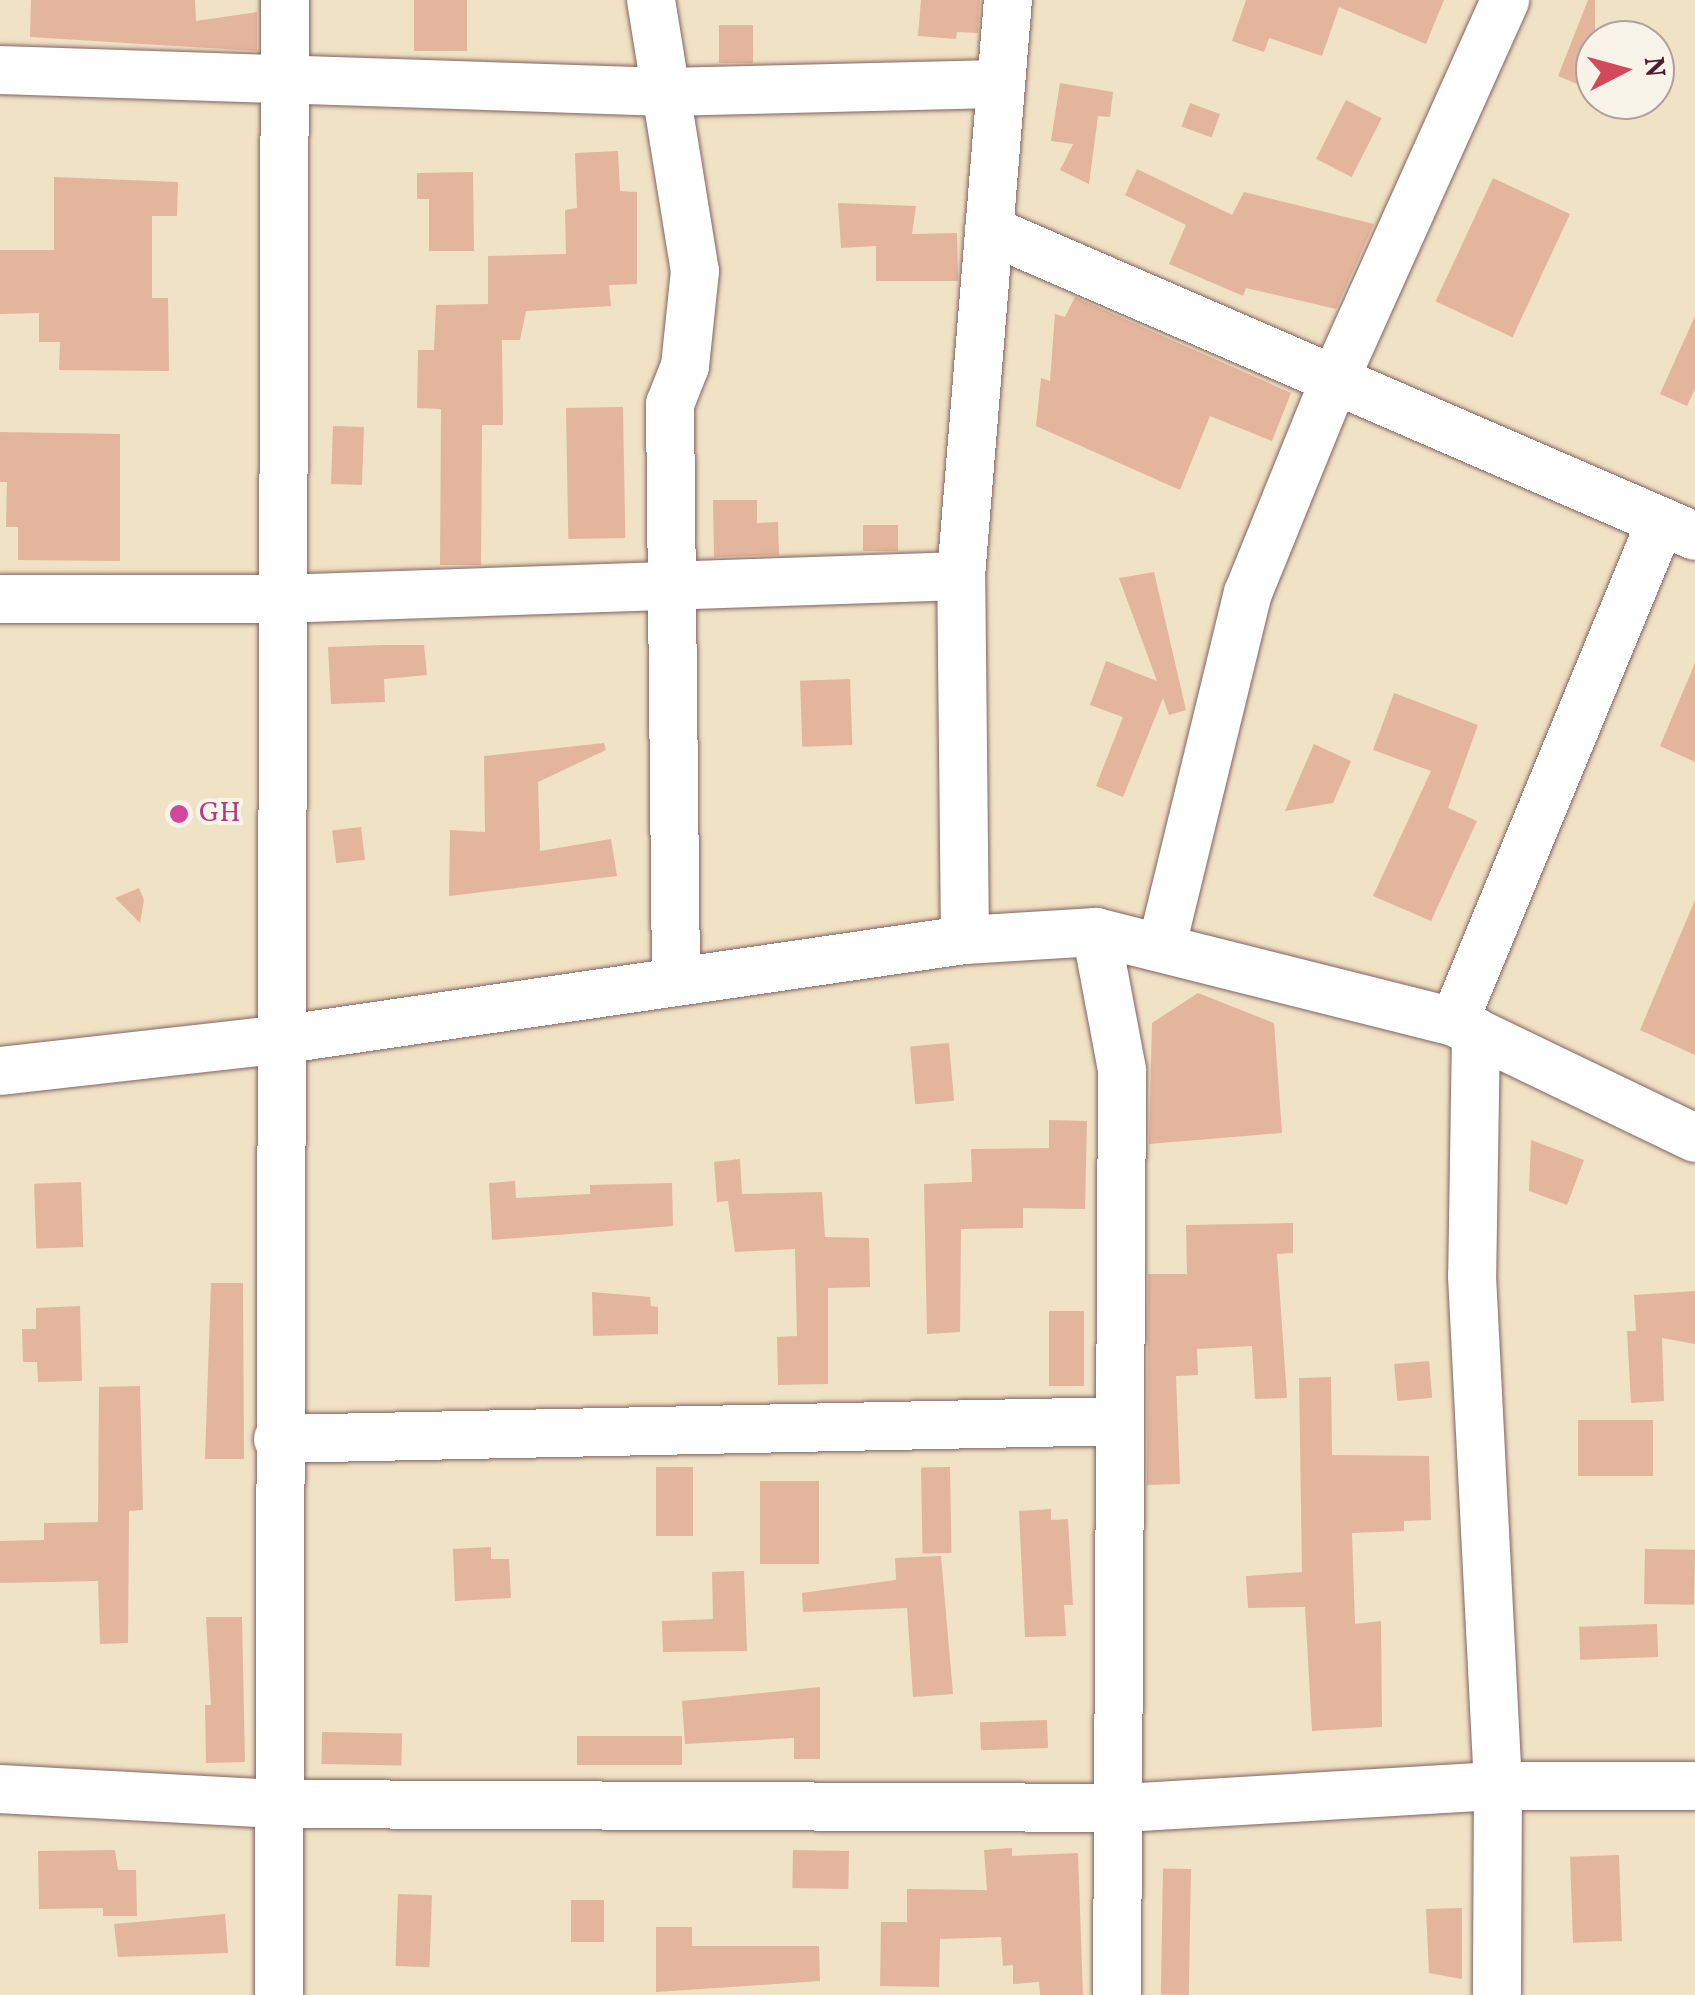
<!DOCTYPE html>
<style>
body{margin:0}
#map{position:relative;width:1695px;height:1995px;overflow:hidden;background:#f0e2c5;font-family:Vollkorn,serif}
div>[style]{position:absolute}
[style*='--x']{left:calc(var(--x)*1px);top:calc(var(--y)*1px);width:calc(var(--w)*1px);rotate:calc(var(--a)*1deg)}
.building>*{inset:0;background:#e3b59c;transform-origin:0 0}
.roads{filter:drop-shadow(0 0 2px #846361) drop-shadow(0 0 2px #846361)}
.minor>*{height:48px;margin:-24px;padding:0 24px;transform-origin:24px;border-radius:24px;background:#fff}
.dots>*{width:28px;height:28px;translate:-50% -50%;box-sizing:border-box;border:5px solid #f7f3e8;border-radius:50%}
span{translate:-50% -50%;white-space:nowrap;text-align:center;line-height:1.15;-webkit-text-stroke:8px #f7f3e8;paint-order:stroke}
.hotel-label{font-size:28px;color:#b23c85}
.left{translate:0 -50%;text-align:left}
.north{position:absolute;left:1575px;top:20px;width:100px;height:100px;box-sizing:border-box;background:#f7f3e8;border:2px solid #b29e9c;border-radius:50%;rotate:84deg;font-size:28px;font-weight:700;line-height:40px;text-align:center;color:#4a1f2b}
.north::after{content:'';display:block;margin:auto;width:35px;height:45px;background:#d1495b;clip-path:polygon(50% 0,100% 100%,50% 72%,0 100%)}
</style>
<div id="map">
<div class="building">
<div style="clip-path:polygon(31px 0,195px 0,196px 21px,257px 12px,257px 51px,30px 37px)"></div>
<div style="left:414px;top:0;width:53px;height:51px"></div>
<div style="clip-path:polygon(921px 0,980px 0,978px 33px,957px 32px,956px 39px,918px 36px)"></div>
<div style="clip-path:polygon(1246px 0,1444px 0,1426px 44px,1339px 7px,1322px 56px,1269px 38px,1264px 52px,1232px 41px)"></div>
<div style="clip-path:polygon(1588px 0,1595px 0,1595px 73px,1589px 89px,1558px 76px)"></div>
<div style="left:719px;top:25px;width:34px;height:38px"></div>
<div style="clip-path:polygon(1060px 83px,1113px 92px,1110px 117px,1098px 116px,1089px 184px,1060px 170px,1073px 144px,1051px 141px)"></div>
<div style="left:1346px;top:100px;width:40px;height:66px;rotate:27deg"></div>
<div style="left:1190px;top:103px;width:32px;height:25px;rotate:20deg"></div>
<div style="clip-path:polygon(618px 151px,620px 191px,637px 192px,637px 284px,609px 285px,611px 306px,526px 311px,520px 340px,502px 340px,503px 425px,482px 425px,481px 565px,440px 565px,441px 409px,417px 408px,418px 350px,434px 350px,436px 305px,488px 304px,488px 256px,566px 254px,565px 210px,577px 208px,575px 153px)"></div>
<div style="clip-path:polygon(1137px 169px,1232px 215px,1244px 192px,1374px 224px,1336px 309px,1246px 288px,1243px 296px,1169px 264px,1186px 225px,1125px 195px)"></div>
<div style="clip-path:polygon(473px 172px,474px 251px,429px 251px,429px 199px,417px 199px,417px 173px)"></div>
<div style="clip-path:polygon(54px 177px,178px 182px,177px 216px,152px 216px,152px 298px,168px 298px,169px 371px,59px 370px,60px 342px,39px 342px,39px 313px,0 314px,0 250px,54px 250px)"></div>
<div style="left:1493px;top:178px;width:85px;height:136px;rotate:25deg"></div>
<div style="clip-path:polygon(838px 203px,916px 206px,912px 234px,957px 233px,958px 281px,876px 281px,876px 246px,841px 248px)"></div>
<div style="clip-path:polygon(1075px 297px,1291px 393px,1272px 441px,1210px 416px,1180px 490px,1036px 426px,1041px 378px,1050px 381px,1055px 314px,1065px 317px)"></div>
<div style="clip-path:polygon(1695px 316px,1695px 389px,1687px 406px,1660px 394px)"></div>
<div style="left:623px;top:407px;width:131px;height:57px;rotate:89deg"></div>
<div style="left:333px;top:426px;width:31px;height:58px;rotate:2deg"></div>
<div style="clip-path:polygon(0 432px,120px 434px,120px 561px,18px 560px,18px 527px,6px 527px,7px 482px,0 482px)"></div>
<div style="clip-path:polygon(713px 500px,757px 500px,757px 523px,778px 522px,779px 555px,714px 557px)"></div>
<div style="left:898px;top:525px;width:26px;height:35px;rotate:90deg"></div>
<div style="clip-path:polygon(1154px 572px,1186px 710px,1169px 715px,1163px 698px,1123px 797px,1096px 786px,1123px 717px,1090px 705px,1106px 661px,1157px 681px,1119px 578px)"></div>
<div style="clip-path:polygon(383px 645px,424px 645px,427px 675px,384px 679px,385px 702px,331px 704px,328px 647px)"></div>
<div style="clip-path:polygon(1695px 663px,1695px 762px,1660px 746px)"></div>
<div style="left:850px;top:679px;width:66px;height:50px;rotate:88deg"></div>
<div style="clip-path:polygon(1394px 693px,1478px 725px,1448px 808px,1477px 821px,1431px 921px,1373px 896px,1431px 771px,1373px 750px)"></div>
<div style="clip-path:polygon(604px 743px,606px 750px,538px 782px,540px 851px,611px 839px,617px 876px,449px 896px,450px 830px,485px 832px,484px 756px)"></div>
<div style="clip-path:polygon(1314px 744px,1351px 761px,1333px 803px,1285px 811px)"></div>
<div style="left:361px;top:827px;width:33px;height:29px;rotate:83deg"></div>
<div style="clip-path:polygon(139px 888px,144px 900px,140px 923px,115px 898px)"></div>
<div style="clip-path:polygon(1695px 900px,1695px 1055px,1640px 1030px)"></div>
<div style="clip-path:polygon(1198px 993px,1274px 1023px,1282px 1133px,1149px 1144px,1152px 1023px)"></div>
<div style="left:949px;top:1043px;width:58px;height:39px;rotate:85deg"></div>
<div style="clip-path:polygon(1049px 1120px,1087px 1121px,1085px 1209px,1023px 1208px,1023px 1228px,961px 1229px,960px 1332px,927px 1334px,924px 1184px,972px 1182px,971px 1149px,1049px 1148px)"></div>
<div style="clip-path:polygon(1531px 1140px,1584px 1160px,1567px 1205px,1529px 1191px)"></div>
<div style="clip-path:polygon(740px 1159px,742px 1194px,822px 1192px,825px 1237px,869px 1238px,870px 1287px,828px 1288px,828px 1384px,778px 1385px,777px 1337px,797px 1336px,795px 1249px,735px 1252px,728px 1201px,717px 1202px,714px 1162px)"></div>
<div style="clip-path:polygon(515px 1181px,516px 1198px,590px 1194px,590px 1185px,672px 1183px,673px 1226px,492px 1240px,489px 1183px)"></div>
<div style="left:81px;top:1182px;width:65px;height:47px;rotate:88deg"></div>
<div style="clip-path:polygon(1293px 1223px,1293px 1253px,1277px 1254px,1287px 1398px,1255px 1399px,1252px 1346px,1197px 1349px,1198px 1375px,1176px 1376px,1180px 1484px,1147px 1485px,1148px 1274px,1187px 1274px,1186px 1225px)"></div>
<div style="clip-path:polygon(211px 1283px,243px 1283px,244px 1459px,205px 1459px)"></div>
<div style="clip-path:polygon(1695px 1291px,1695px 1344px,1662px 1338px,1664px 1401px,1631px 1403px,1627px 1331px,1636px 1331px,1634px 1295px)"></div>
<div style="clip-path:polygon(592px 1292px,650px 1297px,651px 1306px,658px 1307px,658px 1334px,593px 1336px)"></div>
<div style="clip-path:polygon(80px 1306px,82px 1381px,38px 1382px,37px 1362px,23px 1362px,22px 1329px,36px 1329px,36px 1308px)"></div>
<div style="left:1049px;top:1311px;width:35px;height:75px"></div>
<div style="left:1429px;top:1361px;width:37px;height:35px;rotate:85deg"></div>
<div style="clip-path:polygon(1331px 1377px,1332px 1455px,1429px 1456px,1431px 1520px,1404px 1521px,1404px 1531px,1352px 1533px,1355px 1624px,1381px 1621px,1382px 1727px,1312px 1731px,1305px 1607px,1248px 1608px,1246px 1576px,1302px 1572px,1299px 1378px)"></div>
<div style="clip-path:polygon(140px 1386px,143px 1510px,129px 1511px,128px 1643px,100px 1644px,98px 1581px,0 1583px,0 1541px,44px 1540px,44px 1523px,98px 1522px,99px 1387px)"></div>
<div style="left:1578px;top:1420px;width:75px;height:56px"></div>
<div style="left:656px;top:1467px;width:37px;height:69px"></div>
<div style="left:950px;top:1467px;width:86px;height:29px;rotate:89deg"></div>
<div style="left:760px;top:1481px;width:59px;height:83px"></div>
<div style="clip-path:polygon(1051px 1509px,1051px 1520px,1068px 1519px,1073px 1605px,1064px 1605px,1066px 1636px,1025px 1637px,1019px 1511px)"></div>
<div style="clip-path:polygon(491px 1547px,491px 1559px,509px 1559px,511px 1598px,455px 1601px,453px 1549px)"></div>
<div style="left:1645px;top:1549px;width:50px;height:55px;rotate:1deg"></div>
<div style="clip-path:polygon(941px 1556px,953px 1694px,913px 1697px,907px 1608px,803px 1612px,802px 1593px,896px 1580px,895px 1558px)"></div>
<div style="clip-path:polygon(744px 1571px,747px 1651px,663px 1652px,662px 1621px,713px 1619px,712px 1572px)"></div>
<div style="clip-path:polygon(206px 1617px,242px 1617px,245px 1762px,206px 1763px,205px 1705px,211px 1705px)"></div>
<div style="left:1657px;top:1624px;width:33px;height:78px;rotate:88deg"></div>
<div style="clip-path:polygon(820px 1687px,820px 1759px,794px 1759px,794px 1738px,685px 1744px,682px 1701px)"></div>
<div style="left:1047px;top:1720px;width:28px;height:67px;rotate:88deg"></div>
<div style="left:322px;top:1732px;width:80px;height:32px;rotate:1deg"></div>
<div style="left:577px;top:1736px;width:105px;height:29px"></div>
<div style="clip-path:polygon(1012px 1848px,1012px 1856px,1078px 1853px,1083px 1995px,1040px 1995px,1039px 1982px,1013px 1984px,1013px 1965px,1003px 1966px,1001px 1937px,940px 1939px,939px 1987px,880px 1986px,881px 1922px,907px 1922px,907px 1889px,987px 1890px,984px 1850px)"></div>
<div style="clip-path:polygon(115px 1850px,118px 1870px,136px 1870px,137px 1916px,103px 1916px,103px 1908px,39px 1909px,38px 1851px)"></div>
<div style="left:793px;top:1850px;width:56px;height:38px;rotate:1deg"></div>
<div style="left:1619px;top:1855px;width:86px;height:49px;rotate:88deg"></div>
<div style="left:1191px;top:1869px;width:126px;height:28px;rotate:91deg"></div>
<div style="left:398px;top:1894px;width:34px;height:72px;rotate:2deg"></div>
<div style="left:571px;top:1900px;width:33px;height:42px"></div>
<div style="clip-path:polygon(1462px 1908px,1462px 1979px,1429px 1973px,1426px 1909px)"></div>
<div style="clip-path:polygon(225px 1914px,228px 1953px,118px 1957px,114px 1924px)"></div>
<div style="clip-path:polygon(656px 1927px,692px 1927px,692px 1946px,819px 1946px,820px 1981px,656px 1992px)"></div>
</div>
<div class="roads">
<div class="minor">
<div style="--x:651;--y:0;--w:275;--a:80.8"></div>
<div style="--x:695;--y:271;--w:96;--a:96"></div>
<div style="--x:685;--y:366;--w:41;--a:111.5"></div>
<div style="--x:670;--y:404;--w:575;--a:89.4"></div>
<div style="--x:0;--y:70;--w:666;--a:1.89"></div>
<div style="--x:666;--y:92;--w:332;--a:-1.4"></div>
<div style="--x:989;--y:230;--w:769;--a:23.43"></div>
<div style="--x:0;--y:599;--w:279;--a:0"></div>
<div style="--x:279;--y:599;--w:682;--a:-1.93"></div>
<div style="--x:1096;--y:932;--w:140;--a:79.3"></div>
<div style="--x:1122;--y:1070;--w:925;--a:90.31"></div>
<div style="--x:965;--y:940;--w:364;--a:-90.6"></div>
<div style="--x:961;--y:576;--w:578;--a:-85.34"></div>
<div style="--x:1162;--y:945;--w:362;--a:-76.3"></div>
<div style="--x:1248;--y:593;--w:231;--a:-67.9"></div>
<div style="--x:1335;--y:379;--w:415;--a:-65.8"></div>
<div style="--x:1454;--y:1022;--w:542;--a:-67.55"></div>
<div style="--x:1476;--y:1032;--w:244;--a:90.9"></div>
<div style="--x:1472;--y:1276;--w:511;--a:87.08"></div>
<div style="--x:1498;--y:1786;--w:209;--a:90.3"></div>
<div style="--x:0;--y:1071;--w:288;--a:-6.4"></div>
<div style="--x:286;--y:1039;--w:686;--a:-8.3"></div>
<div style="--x:965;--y:940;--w:131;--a:-3.5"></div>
<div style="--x:1096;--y:932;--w:369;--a:14.1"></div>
<div style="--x:1454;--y:1022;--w:267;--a:25.7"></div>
<div style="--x:278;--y:1439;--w:842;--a:-1.22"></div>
<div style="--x:0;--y:1789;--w:281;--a:3.1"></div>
<div style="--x:281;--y:1804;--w:842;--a:0.27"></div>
<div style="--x:1123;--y:1808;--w:376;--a:-3.4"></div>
<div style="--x:1498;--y:1786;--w:197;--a:0"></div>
<div style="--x:279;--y:1995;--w:1995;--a:-89.83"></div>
</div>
</div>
<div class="dots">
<div style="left:179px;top:814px;background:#d1479c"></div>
</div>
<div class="hotel-label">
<span class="left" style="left:199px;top:814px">GH</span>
</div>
<div class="north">N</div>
</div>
